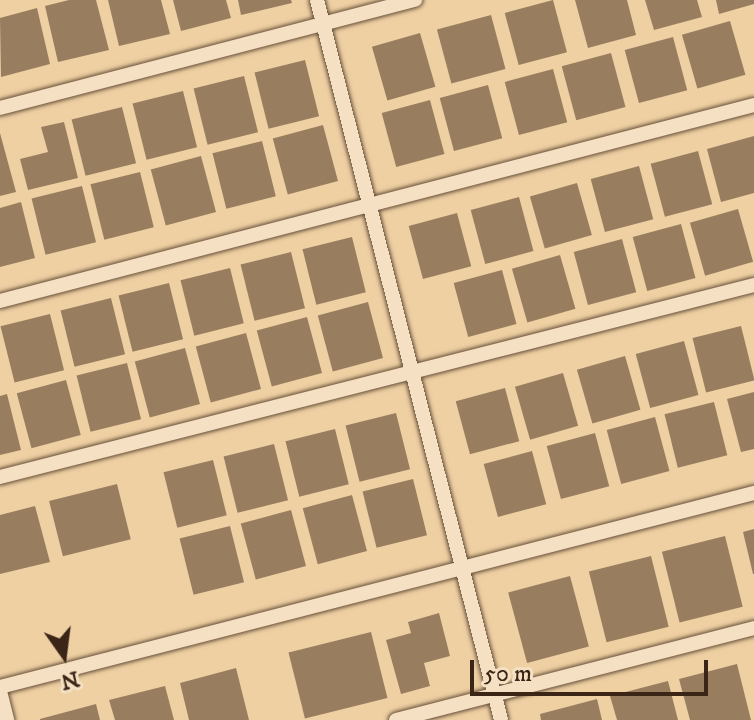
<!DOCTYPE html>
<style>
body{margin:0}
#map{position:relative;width:754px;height:720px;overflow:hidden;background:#efd0a3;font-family:"IM FELL DW Pica",serif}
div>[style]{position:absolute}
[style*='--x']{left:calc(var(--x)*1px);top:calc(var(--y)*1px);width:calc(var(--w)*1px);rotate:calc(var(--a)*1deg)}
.building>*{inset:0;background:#987e5f;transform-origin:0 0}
.roads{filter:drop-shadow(0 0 2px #675039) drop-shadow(0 0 2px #675039)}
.service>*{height:14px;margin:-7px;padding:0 7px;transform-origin:7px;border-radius:7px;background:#f5e0c3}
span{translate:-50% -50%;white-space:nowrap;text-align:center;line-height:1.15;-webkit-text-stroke:7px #f5e0c3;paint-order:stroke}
.north{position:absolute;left:24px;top:616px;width:80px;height:80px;-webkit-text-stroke:6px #f5e0c3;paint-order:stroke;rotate:166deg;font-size:22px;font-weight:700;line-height:32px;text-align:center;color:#3a2516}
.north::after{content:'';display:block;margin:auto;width:28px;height:36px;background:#3a2516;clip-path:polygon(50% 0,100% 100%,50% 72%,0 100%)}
.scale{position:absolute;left:470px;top:660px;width:238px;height:36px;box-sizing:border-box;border:4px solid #3a2516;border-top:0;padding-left:10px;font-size:24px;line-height:28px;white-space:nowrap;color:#3a2516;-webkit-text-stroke:6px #f5e0c3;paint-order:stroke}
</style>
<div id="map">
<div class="building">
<div style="clip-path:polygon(69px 0,96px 0,109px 50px,58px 62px,45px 6px)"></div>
<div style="clip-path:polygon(108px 0,161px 0,170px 34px,119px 46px)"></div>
<div style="clip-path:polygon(173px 0,226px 0,231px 18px,181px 31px)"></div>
<div style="clip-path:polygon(238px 0,291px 0,292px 3px,241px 15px)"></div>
<div style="left:553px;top:0;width:54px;height:50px;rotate:75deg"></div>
<div style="clip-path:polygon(575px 0,627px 0,636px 35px,588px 48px)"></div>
<div style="clip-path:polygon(645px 0,697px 0,702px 17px,654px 30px)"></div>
<div style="clip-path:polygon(716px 0,754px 0,754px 4px,719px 14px)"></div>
<div style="clip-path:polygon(37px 8px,50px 64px,1px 77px,0 18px)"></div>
<div style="left:491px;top:15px;width:56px;height:56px;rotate:75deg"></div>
<div style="left:730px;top:21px;width:56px;height:50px;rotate:74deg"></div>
<div style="left:420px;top:33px;width:56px;height:50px;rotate:74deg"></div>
<div style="left:673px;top:37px;width:55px;height:50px;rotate:75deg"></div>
<div style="left:611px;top:53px;width:56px;height:51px;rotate:75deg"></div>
<div style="left:305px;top:60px;width:58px;height:52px;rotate:76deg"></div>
<div style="left:553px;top:69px;width:55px;height:50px;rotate:75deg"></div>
<div style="left:244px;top:76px;width:58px;height:52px;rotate:76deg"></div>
<div style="left:488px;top:85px;width:55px;height:50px;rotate:75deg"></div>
<div style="left:183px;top:91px;width:58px;height:52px;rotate:76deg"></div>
<div style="left:430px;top:100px;width:56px;height:50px;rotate:75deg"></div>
<div style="left:122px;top:107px;width:58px;height:52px;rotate:76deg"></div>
<div style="clip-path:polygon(64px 122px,78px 178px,28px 190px,20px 159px,48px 152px,41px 127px)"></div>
<div style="left:323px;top:125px;width:58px;height:52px;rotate:75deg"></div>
<div style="clip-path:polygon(0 133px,16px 192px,0 196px)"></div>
<div style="clip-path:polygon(754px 136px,754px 193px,721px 202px,707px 149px)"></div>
<div style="left:262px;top:141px;width:57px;height:51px;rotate:76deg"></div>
<div style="left:698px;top:151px;width:55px;height:49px;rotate:75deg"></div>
<div style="left:201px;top:156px;width:58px;height:52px;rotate:75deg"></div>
<div style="left:639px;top:166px;width:55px;height:50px;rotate:75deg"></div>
<div style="left:140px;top:172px;width:57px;height:51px;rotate:76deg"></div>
<div style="left:577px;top:183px;width:54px;height:49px;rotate:74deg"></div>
<div style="left:82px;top:186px;width:58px;height:52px;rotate:76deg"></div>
<div style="left:519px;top:197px;width:56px;height:50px;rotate:75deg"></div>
<div style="clip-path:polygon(21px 202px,35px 258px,0 267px,0 208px)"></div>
<div style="left:738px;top:209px;width:55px;height:50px;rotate:74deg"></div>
<div style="left:457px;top:213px;width:55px;height:50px;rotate:75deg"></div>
<div style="left:681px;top:224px;width:56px;height:50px;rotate:75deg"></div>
<div style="left:352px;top:237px;width:57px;height:51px;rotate:76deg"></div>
<div style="left:622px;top:239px;width:55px;height:50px;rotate:75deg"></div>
<div style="left:291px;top:252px;width:58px;height:52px;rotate:76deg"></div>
<div style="left:560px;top:255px;width:56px;height:50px;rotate:74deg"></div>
<div style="left:230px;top:268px;width:57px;height:51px;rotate:76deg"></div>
<div style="left:502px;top:270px;width:56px;height:50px;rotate:75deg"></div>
<div style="left:169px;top:283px;width:58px;height:52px;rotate:76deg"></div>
<div style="left:111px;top:298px;width:58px;height:52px;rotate:76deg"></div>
<div style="left:368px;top:302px;width:58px;height:52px;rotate:75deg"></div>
<div style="left:50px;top:314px;width:58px;height:51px;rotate:76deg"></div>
<div style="left:307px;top:317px;width:58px;height:52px;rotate:75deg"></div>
<div style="left:741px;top:326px;width:56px;height:50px;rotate:76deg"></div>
<div style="left:246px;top:333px;width:58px;height:52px;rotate:75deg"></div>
<div style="left:684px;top:341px;width:56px;height:50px;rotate:75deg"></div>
<div style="left:185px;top:348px;width:58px;height:52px;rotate:75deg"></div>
<div style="left:625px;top:356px;width:56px;height:50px;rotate:74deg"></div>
<div style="left:127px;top:363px;width:58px;height:52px;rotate:76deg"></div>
<div style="left:563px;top:373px;width:55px;height:50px;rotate:74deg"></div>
<div style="left:66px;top:380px;width:57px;height:51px;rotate:75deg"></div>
<div style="left:505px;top:388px;width:55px;height:51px;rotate:75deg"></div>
<div style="clip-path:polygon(754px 392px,754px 449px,741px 452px,727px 399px)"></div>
<div style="clip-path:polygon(7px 394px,21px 450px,0 455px,0 396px)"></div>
<div style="left:714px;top:402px;width:55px;height:51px;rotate:76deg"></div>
<div style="left:396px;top:413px;width:58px;height:52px;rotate:76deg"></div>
<div style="left:655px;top:417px;width:56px;height:50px;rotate:75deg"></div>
<div style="left:335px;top:429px;width:57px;height:51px;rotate:76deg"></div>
<div style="left:595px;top:433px;width:55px;height:50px;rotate:75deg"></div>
<div style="left:274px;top:444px;width:58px;height:52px;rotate:76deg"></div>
<div style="left:532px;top:451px;width:55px;height:50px;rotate:75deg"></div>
<div style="left:213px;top:460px;width:57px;height:51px;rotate:76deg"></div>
<div style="left:413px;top:479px;width:58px;height:52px;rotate:76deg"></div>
<div style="left:117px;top:484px;width:57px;height:70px;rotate:76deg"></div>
<div style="left:352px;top:495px;width:58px;height:51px;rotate:75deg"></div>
<div style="clip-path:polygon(35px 506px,50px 562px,0 574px,0 515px)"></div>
<div style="left:291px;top:510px;width:58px;height:52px;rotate:75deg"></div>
<div style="left:230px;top:526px;width:58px;height:52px;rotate:76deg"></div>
<div style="clip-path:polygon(754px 529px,754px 574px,753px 574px,743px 532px)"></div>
<div style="left:725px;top:536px;width:73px;height:65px;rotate:76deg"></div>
<div style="left:651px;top:556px;width:73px;height:64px;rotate:76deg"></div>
<div style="left:570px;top:576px;width:73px;height:64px;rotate:75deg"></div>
<div style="clip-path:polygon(439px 613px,450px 656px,424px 663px,430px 686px,401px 694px,386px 640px,411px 633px,408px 622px)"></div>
<div style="left:371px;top:632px;width:68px;height:85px;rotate:76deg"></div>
<div style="clip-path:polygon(737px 664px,751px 720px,690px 720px,679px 679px)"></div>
<div style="clip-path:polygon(236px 668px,249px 720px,189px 720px,180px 683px)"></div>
<div style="clip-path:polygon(668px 681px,678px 720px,617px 720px,610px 696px)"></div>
<div style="clip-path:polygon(165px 686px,174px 720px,115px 720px,109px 700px)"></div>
<div style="clip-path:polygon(597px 699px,602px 720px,541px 720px,540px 714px)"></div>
<div style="clip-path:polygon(96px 704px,100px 720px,40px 720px,40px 719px)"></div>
</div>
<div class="roads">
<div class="service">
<div style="--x:317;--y:0;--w:743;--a:75.66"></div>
<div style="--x:0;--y:108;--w:429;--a:-14.6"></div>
<div style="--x:0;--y:301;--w:779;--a:-14.57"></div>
<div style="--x:0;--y:477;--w:778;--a:-14.29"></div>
<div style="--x:0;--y:687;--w:779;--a:-14.43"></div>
<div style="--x:0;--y:691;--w:30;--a:76"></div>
<div style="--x:396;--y:720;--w:370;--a:-14.4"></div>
</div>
</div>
<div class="north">N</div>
<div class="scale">50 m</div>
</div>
